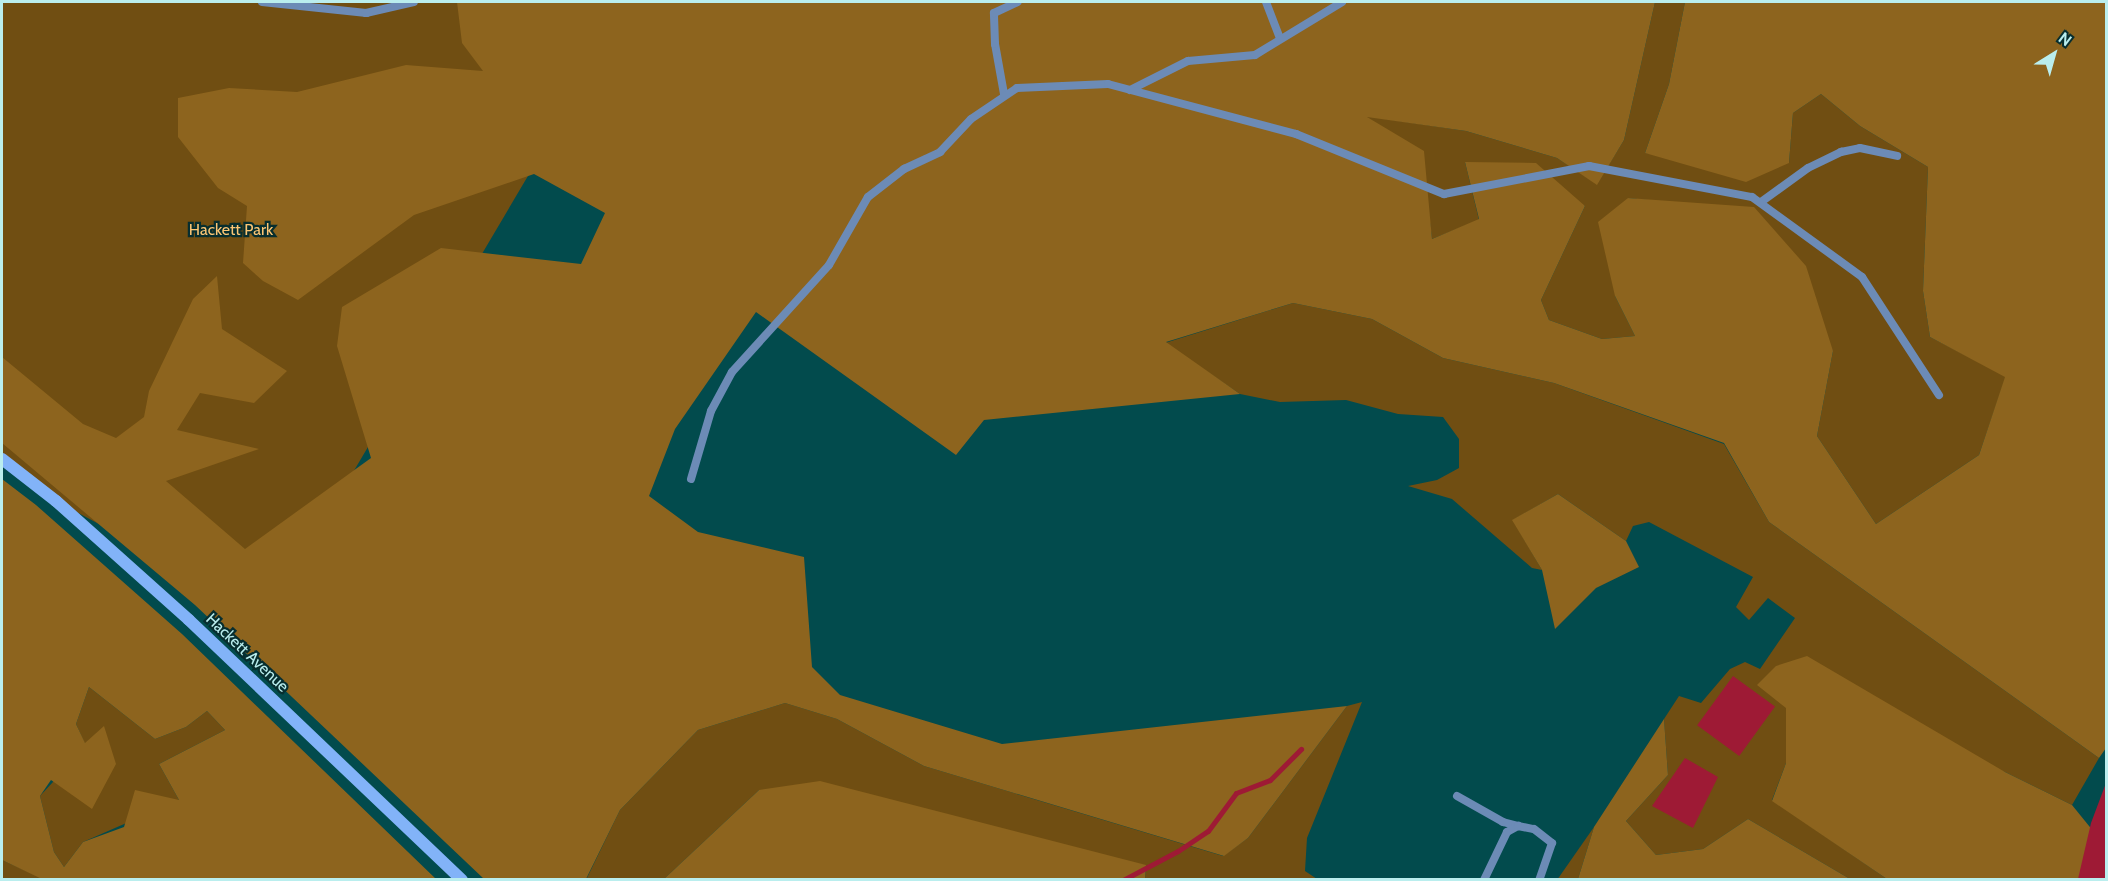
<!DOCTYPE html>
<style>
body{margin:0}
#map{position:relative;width:2108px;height:881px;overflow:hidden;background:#024b4d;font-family:Cabin,sans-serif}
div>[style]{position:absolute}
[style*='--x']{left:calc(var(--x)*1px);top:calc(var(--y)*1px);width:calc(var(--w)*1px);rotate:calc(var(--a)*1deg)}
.green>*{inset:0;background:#704e12}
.forest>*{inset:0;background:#8d641e}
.water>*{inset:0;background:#9e1a35;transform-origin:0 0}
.stream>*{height:5px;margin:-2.5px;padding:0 2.5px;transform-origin:2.5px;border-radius:2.5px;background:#9e1a35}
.service>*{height:8px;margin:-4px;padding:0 4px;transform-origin:4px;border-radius:4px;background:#6c8bb6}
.secondary>*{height:12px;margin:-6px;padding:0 6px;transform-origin:6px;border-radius:6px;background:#82b3f8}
span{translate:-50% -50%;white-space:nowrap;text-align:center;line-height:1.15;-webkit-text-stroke:4.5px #072e2f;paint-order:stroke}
.park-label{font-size:16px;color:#fcc675}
.street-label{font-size:16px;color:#baeeee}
.frame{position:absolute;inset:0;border:3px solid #baeeee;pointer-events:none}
.north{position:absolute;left:2024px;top:24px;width:60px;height:60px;-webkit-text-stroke:4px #072e2f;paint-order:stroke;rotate:37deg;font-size:16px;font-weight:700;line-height:24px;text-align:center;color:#baeeee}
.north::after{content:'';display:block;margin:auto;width:21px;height:27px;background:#baeeee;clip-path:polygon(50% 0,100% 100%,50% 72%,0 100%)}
</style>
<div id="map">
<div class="green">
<div style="clip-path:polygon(2px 2px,904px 2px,548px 142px,257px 635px,166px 560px,56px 501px,2px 459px)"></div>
<div style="clip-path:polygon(1655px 2px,1685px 2px,1669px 84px,1645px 153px,1789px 163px,1793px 113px,1821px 94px,1860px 126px,1928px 167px,1923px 291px,1930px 337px,2006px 376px,1979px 455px,1876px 524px,1817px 436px,1833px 351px,1685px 204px,1628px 198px,1615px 296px,1635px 336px,1602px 339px,1549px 320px,1541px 300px,1585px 206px,1465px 162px,1479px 220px,1432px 239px,1428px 206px,1366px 116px,1466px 131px,1557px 158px,1597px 184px,1624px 140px)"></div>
<div style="clip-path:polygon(1293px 303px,1372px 319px,1443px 358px,1554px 383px,1724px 444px,1769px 522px,2099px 758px,2072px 805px,2005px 772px,1786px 708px,1786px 763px,1772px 800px,1887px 879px,1850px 879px,1748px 819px,1703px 849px,1656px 855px,1626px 821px,1668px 775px,1664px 719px,1679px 696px,1701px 703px,1730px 669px,1745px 662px,1760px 669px,1795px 618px,1768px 598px,1749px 620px,1736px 607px,1753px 577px,1649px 522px,1633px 526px,1626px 541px,1558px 494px,1513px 520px,1542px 570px,1532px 568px,1452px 499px,1408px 486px,1437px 480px,1459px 468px,1459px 439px,1443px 417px,1398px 414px,1346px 400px,1280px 402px,1240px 394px,1165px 343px)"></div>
<div style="clip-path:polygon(89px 687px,155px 739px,186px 727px,207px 711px,225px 730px,159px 764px,179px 800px,83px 842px,64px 867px,54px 852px,40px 796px,104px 727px,85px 744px,76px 724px)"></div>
<div style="clip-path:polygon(1362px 702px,1307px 838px,1305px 871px,1317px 879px,1145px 879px,1146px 866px,759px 790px,664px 879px,586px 880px,620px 810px,698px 730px,785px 703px,837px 719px,924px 766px,1223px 856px,1248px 838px,1347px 706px)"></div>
<div style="clip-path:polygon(1594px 827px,1578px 879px,1557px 880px)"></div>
<div style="clip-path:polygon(2px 860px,44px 879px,2px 879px)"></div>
</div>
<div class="forest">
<div style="clip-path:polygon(457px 2px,1655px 2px,1624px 140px,1597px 185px,1557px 158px,1466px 131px,1367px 117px,1424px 151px,1432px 239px,1479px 219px,1465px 162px,1536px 163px,1585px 206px,1541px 300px,1549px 320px,1602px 339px,1635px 336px,1615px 296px,1598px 222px,1628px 198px,1754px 207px,1806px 266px,1833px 351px,1817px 436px,1876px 524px,1979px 455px,2005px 377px,1930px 337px,1923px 291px,1928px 167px,1860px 126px,1821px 94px,1793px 113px,1789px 163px,1746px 182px,1645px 153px,1669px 84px,1685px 2px,2106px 2px,2106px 748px,2099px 758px,1769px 522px,1724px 443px,1554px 383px,1443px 358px,1372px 319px,1293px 303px,1166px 342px,1240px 394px,984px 420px,956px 455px,756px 312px,675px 429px,649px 496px,698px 532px,804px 557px,812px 667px,840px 695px,1002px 744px,1347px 706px,1248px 838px,1224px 856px,924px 766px,837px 719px,785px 703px,698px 730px,620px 810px,586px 879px,484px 879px,195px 605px,2px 443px,2px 357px,83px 424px,116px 438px,144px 417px,149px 391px,193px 299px,217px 276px,222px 329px,287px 371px,254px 403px,200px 393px,177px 430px,259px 449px,166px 481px,245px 549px,371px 458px,337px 346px,342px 307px,441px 248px,581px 264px,605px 213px,534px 174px,414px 215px,298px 300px,263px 281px,243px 263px,247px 206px,218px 188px,178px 137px,178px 98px,229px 88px,297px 92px,406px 65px,483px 71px,462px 43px)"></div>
<div style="clip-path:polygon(evenodd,2px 479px,36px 505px,182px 634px,436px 879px,44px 880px,2px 860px,2px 479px,89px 687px,155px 739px,186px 727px,207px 711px,225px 730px,159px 764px,179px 800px,135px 790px,124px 827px,83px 842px,64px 867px,54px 852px,40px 796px,51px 780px,92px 809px,116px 764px,104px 726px,85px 743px,76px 724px,89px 687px)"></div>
<div style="clip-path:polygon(1558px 494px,1626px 541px,1639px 567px,1596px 588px,1555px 629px,1542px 570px,1512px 520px)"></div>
<div style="clip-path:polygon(1807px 656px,2005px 772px,2072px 805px,2098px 837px,2090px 879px,1887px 879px,1772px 801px,1786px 763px,1786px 708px,1757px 685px,1776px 666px)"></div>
<div style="clip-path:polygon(1664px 719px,1668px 775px,1626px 821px,1656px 855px,1703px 849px,1748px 819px,1850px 879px,1578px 879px,1594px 827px)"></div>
<div style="clip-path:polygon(820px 781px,1146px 865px,1145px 879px,664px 879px,759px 790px)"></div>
</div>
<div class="water">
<div style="left:1733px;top:676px;width:52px;height:61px;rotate:36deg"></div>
<div style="clip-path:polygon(1685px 758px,1718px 777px,1693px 828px,1652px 806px)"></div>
<div style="clip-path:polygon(2106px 783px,2106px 879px,2078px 879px,2091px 823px)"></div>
</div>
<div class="stream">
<div style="--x:1123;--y:880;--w:62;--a:-27.8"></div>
<div style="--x:1178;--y:851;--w:36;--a:-34"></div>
<div style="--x:1208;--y:831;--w:47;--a:-53.6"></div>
<div style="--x:1236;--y:793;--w:36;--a:-21"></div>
<div style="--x:1270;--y:780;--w:44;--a:-45"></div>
</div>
<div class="service">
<div style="--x:262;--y:2;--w:105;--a:6"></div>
<div style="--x:366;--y:13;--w:49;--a:-12.9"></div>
<div style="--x:1266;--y:2;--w:39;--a:69"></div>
<div style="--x:1130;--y:90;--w:65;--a:-26.6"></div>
<div style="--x:1188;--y:61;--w:67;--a:-5.1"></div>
<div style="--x:1255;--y:55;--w:102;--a:-31.3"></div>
<div style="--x:1004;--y:94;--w:51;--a:-100.2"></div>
<div style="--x:995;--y:44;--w:31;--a:-92"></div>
<div style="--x:994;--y:13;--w:26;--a:-25"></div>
<div style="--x:1761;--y:202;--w:58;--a:-35.9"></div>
<div style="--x:1808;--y:168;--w:37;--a:-26"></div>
<div style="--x:1841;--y:152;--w:19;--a:-12"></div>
<div style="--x:1860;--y:148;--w:38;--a:12"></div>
<div style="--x:691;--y:479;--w:71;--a:-73.6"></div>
<div style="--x:711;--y:411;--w:44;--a:-61.7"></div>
<div style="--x:732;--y:372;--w:144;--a:-47.8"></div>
<div style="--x:829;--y:265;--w:78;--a:-60.2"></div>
<div style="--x:868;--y:197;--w:46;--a:-37.9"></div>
<div style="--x:904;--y:169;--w:40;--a:-25"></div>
<div style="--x:940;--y:152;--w:45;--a:-46.8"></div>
<div style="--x:971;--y:119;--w:55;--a:-34"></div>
<div style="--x:1017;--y:88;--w:91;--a:-2.5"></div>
<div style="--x:1108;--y:84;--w:195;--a:14.9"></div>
<div style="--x:1296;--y:134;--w:160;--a:22.1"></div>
<div style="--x:1444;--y:194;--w:148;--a:-10.9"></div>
<div style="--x:1589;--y:166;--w:166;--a:10.8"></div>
<div style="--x:1752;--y:197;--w:136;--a:36"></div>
<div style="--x:1862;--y:277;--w:141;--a:56.9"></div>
<div style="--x:1457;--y:796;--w:53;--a:29.5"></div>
<div style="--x:1503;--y:822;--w:16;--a:15"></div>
<div style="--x:1484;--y:880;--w:53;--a:-64.4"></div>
<div style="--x:1507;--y:832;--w:13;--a:-29"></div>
<div style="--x:1518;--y:826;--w:16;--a:11"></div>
<div style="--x:1534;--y:829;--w:23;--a:38"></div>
<div style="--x:1552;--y:843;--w:39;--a:109"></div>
</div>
<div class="secondary">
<div style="--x:2;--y:459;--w:68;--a:37.9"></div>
<div style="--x:56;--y:501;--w:178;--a:41.8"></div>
<div style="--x:189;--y:620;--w:377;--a:43.6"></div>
</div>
<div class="park-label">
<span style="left:231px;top:230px">Hackett Park</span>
</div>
<div class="street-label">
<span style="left:247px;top:653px;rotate:43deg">Hackett Avenue</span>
</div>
<div class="frame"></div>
<div class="north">N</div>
</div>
